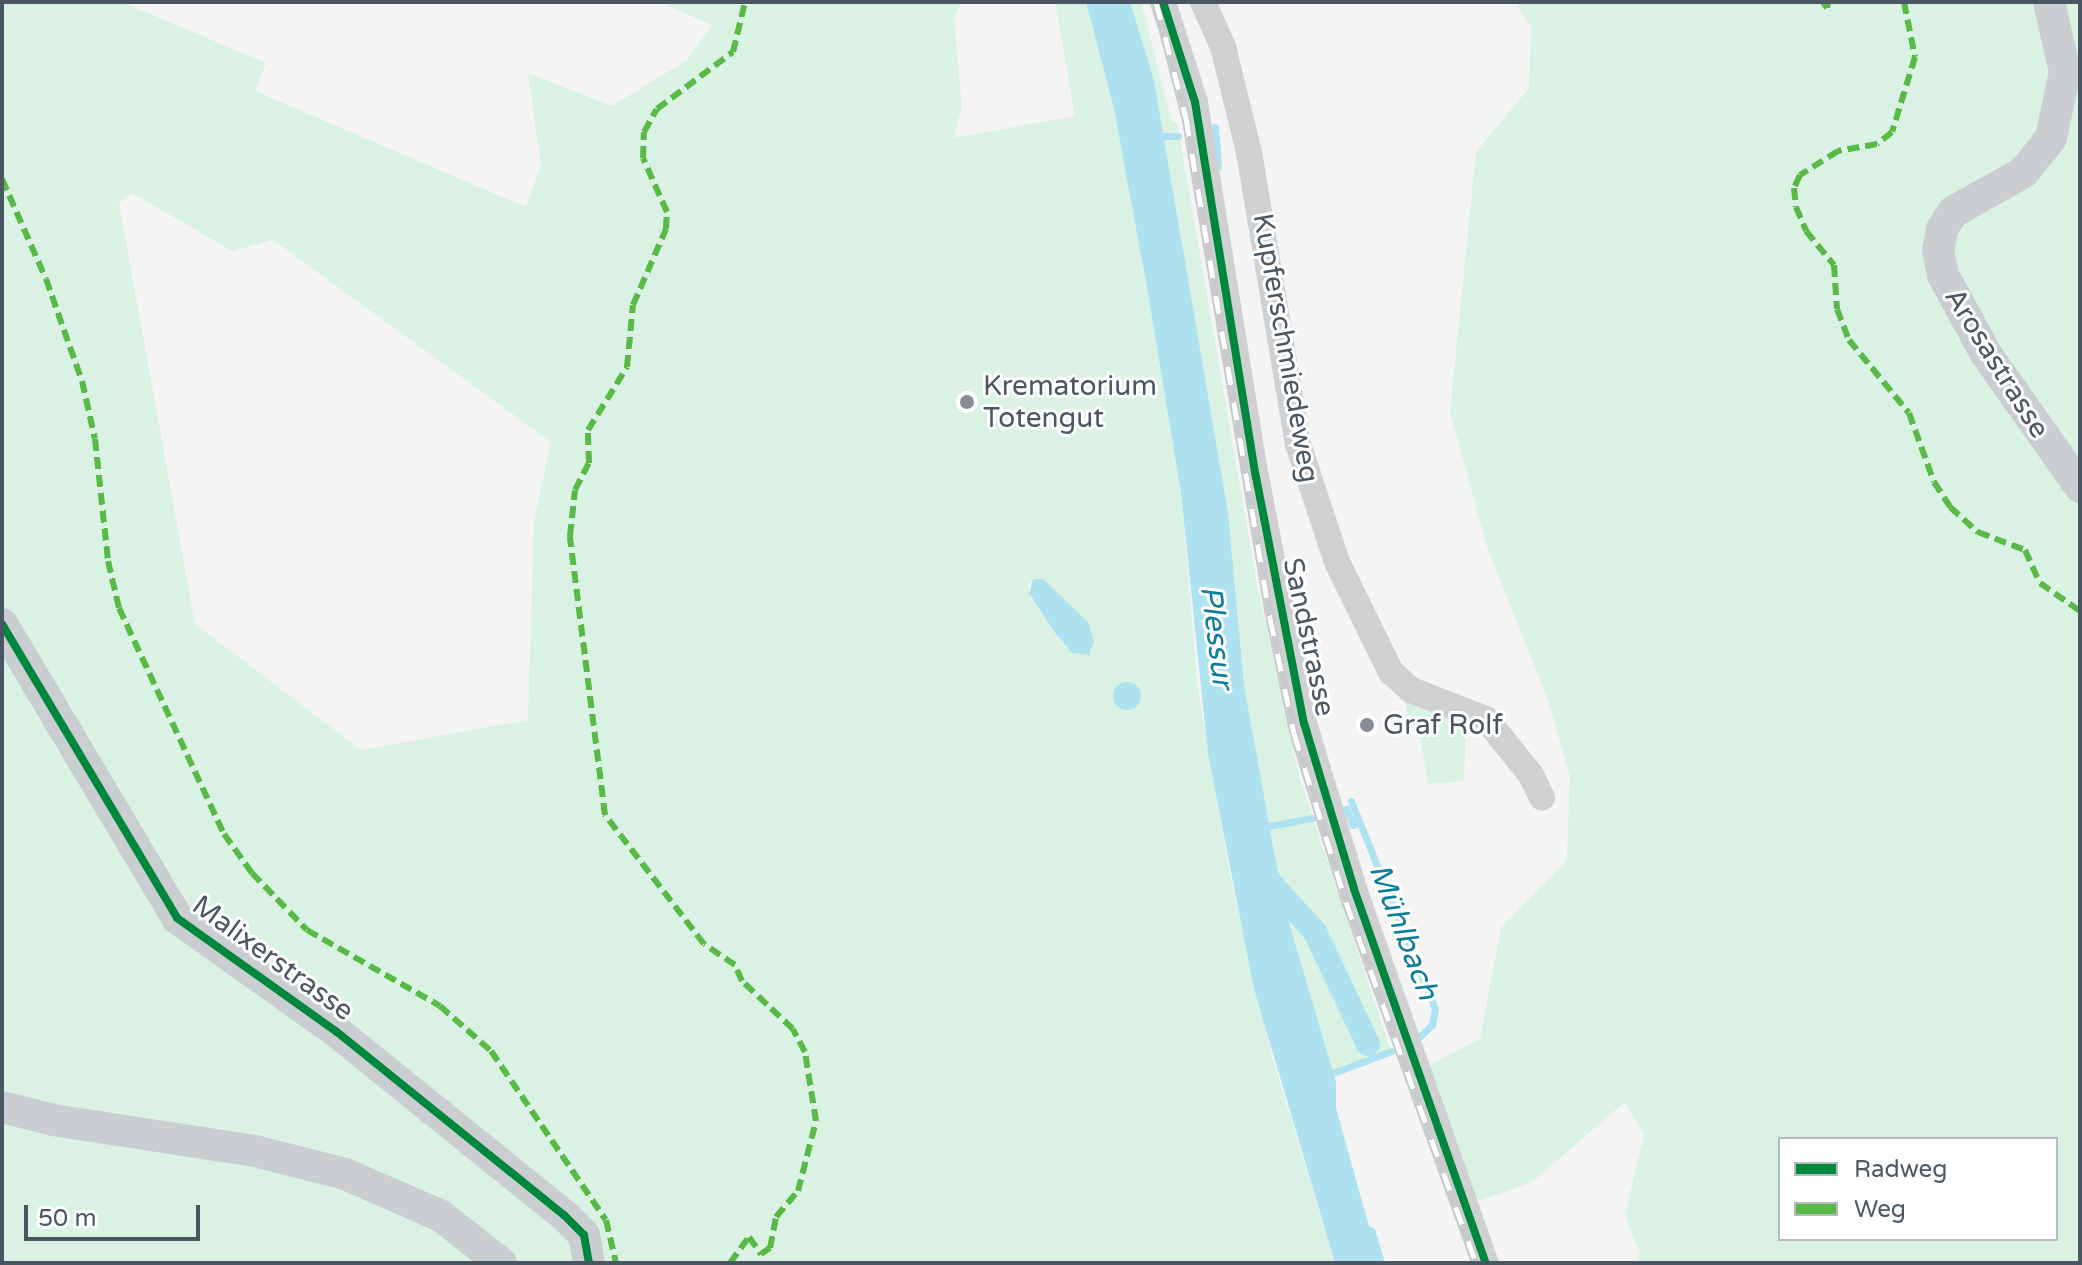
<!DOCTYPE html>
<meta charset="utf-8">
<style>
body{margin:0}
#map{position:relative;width:2082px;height:1265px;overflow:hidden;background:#f4f4f4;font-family:"Varela Round",sans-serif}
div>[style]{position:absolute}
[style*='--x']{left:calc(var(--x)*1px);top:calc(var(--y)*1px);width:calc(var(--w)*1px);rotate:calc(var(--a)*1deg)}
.green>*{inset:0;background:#d9f2e3}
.water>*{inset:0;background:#aee2f0}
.round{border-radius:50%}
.stream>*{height:7px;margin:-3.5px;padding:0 3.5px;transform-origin:3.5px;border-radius:3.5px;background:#aee2f0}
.canal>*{height:24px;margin:-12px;padding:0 12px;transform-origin:12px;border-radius:12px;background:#aee2f0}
.minor>*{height:26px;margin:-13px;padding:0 13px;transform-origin:13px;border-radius:13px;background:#ced0d2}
.major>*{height:32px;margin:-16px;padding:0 16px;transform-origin:16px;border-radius:16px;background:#caced1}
.rail>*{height:9px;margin-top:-4.5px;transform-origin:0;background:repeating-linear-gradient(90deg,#fff 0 18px,#c9cacc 0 36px);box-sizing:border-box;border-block:2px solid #c9cacc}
.quiet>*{height:6px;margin-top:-3px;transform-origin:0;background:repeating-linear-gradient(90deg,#58b947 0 12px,transparent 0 18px)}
.cycleway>*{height:8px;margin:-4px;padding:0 4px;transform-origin:4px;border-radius:4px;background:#00873e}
.dots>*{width:22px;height:22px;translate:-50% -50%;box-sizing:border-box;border:4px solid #fff;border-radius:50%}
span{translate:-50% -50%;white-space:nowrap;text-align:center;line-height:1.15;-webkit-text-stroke:6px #fff;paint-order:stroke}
.street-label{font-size:28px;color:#4a5661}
.poi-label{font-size:28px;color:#4a5661}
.left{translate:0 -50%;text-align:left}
.water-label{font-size:30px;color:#0c7c9b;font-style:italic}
.frame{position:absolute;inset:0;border:4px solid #4a5661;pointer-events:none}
.legend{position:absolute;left:1778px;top:1137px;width:280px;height:104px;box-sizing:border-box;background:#fff;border:2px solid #b7bbc0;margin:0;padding:10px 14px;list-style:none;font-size:24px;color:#4a5661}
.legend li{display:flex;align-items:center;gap:16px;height:40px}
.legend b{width:40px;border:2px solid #b7bbc0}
.scale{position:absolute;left:24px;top:1205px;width:176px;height:36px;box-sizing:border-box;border:4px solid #4a5661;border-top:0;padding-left:10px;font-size:24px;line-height:28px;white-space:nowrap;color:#4a5661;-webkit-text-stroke:6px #fff;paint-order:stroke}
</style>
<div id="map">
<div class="green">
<div style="clip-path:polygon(evenodd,2px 2px,122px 2px,266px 63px,255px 91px,526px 207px,541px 165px,528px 73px,612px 106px,687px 60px,712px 25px,668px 6px,670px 2px,961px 2px,954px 19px,962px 106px,954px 138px,1075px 116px,1055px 2px,1086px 2px,1114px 109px,1147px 288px,1181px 493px,1198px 690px,1230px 875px,1273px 1060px,1335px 1263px,2px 1263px,2px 2px,132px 193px,232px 251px,273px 240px,551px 442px,534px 521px,528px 720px,361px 750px,195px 624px,119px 203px,132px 193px,2px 2px,1033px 579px,1050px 586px,1088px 622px,1092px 651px,1068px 649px,1061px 641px,1031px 597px,1028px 586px,1033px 579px)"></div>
<div style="clip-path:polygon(1130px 2px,1141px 2px,1172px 122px,1177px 121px,1257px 585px,1299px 776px,1391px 1051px,1333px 1073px,1284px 906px,1244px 685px,1228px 512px,1154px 80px)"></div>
<div style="clip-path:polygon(evenodd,1515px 2px,2080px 2px,2080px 1263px,1637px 1263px,1640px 1253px,1625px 1215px,1644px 1135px,1625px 1102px,1531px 1183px,1466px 1205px,1420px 1070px,1480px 1039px,1501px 928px,1567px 860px,1570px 776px,1549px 703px,1488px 550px,1450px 412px,1476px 152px,1529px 88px,1531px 27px,1515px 2px,1780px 1139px,2056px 1139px,2056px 1239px,1780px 1239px,1780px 1139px)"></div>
<div style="clip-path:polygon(1404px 685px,1467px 709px,1464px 781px,1428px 784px,1418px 725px,1408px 725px)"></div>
</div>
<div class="water">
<div style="clip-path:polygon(1086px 2px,1130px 2px,1154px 80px,1228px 512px,1244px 685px,1284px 906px,1336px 1082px,1336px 1108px,1369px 1226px,1375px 1229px,1385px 1263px,1335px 1263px,1254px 989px,1208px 754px,1181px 493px,1147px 288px,1114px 109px)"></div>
<div style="clip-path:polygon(1033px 579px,1043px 579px,1088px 622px,1094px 641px,1089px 655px,1072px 653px,1055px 633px,1029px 593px)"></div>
<div class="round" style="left:1113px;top:682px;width:28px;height:28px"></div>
</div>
<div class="stream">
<div style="--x:1215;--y:127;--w:40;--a:85.7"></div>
<div style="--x:1156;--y:136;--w:22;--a:0"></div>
<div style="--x:1351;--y:801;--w:224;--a:68"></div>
<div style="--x:1435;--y:1009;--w:16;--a:101"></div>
<div style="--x:1432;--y:1025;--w:18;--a:137"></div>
<div style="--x:1338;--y:811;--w:8;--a:-14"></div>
<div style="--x:1346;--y:809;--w:17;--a:66"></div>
<div style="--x:1353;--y:825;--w:7;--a:-16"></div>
<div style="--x:1264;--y:827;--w:49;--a:-10.6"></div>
<div style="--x:1325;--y:1076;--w:71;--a:-20.7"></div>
</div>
<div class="canal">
<div style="--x:1258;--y:869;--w:85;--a:47.9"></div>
<div style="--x:1315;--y:932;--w:124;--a:64.7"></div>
</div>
<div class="minor">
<div style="--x:1163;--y:2;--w:105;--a:72.3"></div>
<div style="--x:1195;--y:102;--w:380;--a:80.8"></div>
<div style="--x:1256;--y:477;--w:251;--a:79"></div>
<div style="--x:1304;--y:723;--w:173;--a:73.2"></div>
<div style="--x:1354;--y:889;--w:397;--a:70.6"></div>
<div style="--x:1203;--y:2;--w:49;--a:66"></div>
<div style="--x:1223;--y:47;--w:108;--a:76.1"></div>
<div style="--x:1249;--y:152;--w:296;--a:80.5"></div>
<div style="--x:1298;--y:444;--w:124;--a:71.7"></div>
<div style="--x:1337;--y:562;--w:123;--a:63.9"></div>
<div style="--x:1391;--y:672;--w:27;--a:42"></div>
<div style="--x:1411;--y:690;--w:80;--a:21.1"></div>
<div style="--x:1486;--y:719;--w:72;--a:51.2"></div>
<div style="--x:1531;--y:775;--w:25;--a:64"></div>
</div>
<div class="major">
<div style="--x:2049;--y:2;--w:72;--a:77.1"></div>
<div style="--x:2065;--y:72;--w:67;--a:102"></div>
<div style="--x:2051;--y:138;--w:43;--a:128.5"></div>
<div style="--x:2024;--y:172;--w:81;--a:150.6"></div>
<div style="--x:1953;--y:212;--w:20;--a:123"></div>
<div style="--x:1942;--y:229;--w:22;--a:100"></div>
<div style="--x:1938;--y:251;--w:25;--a:78"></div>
<div style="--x:1943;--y:275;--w:90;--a:61.4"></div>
<div style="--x:1986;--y:354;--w:163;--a:54.7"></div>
<div style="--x:2;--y:624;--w:342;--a:59.2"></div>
<div style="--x:177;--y:918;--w:196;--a:35.5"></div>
<div style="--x:337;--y:1032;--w:292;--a:38.9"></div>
<div style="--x:564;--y:1215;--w:28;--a:45"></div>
<div style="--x:584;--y:1235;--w:28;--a:80"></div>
<div style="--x:2;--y:1107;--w:53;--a:14.3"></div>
<div style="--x:53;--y:1120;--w:204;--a:8.7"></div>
<div style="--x:255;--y:1151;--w:93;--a:14.3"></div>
<div style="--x:345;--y:1174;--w:105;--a:23.6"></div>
<div style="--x:441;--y:1216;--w:76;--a:38.1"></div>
</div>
<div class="rail">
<div style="--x:1156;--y:2;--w:120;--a:75.5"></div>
<div style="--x:1186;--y:118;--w:507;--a:80.46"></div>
<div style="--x:1270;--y:618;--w:117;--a:78.2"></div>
<div style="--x:1294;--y:733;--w:177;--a:72.9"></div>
<div style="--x:1346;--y:902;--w:384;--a:70.2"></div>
</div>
<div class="quiet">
<div style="--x:1823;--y:2;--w:7;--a:56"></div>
<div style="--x:1827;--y:8;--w:6;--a:-81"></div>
<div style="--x:1904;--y:2;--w:56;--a:78.7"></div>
<div style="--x:1915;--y:57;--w:78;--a:107"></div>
<div style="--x:1892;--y:132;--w:19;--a:141"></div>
<div style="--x:1877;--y:144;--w:40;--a:170"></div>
<div style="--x:1838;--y:151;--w:45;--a:147.7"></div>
<div style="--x:1800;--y:175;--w:14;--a:115"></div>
<div style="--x:1794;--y:188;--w:19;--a:84"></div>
<div style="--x:1796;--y:207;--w:26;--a:67"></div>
<div style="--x:1806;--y:231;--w:44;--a:50.5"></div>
<div style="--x:1834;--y:265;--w:44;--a:86.1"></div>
<div style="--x:1837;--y:309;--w:33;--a:69"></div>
<div style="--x:1849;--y:340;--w:94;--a:50.6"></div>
<div style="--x:1909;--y:413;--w:73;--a:70.1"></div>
<div style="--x:1934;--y:482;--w:30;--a:57"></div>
<div style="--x:1950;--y:507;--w:38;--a:42"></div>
<div style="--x:1978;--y:532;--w:50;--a:21"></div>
<div style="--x:2025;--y:550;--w:36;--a:66"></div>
<div style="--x:2040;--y:583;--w:49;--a:35"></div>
<div style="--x:2;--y:179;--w:109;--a:66.3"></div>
<div style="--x:46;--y:279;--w:108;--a:70.6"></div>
<div style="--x:82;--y:381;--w:59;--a:77.4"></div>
<div style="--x:95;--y:439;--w:123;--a:83.9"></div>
<div style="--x:108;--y:561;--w:48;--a:76.8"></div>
<div style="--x:119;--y:608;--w:249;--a:65.1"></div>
<div style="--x:224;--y:834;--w:48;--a:54.3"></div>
<div style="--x:252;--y:873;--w:79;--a:46"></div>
<div style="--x:307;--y:930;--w:153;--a:29.7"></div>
<div style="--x:440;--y:1006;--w:68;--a:41.4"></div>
<div style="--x:491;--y:1051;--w:204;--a:55.8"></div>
<div style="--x:606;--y:1220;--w:44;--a:76.9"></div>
<div style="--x:730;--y:1263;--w:32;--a:-54"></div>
<div style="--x:749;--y:1237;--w:21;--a:55"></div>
<div style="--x:761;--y:1254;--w:11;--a:-34"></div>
<div style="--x:770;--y:1248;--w:32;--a:-79"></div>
<div style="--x:776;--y:1217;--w:34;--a:-50"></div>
<div style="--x:798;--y:1191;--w:72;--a:-75.6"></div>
<div style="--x:816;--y:1121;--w:70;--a:-99.1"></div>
<div style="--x:805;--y:1052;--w:26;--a:-118"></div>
<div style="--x:793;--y:1029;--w:70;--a:-136.7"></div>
<div style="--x:742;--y:981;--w:17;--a:-114"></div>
<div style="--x:735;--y:965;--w:37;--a:-146"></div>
<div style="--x:704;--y:944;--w:163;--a:-127.5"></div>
<div style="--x:605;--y:815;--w:281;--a:-97.2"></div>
<div style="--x:570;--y:536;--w:46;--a:-83.8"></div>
<div style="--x:575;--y:490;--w:30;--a:-63"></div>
<div style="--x:589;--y:463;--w:33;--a:-92"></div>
<div style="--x:588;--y:430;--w:74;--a:-58.2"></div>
<div style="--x:627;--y:367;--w:62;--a:-84.5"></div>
<div style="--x:633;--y:305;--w:83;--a:-66.5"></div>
<div style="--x:666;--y:229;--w:17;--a:-87"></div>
<div style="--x:667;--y:212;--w:59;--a:-114"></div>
<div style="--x:643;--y:158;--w:26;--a:-88"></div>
<div style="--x:644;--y:132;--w:26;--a:-61"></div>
<div style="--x:657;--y:109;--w:95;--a:-36.9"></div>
<div style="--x:733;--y:52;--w:51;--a:-76.5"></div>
</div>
<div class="cycleway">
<div style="--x:1163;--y:2;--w:105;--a:72.3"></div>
<div style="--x:1195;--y:102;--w:380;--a:80.8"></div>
<div style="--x:1256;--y:477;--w:251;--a:79"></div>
<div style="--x:1304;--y:723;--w:173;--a:73.2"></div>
<div style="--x:1354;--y:889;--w:397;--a:70.6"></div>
<div style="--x:2;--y:624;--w:342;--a:59.2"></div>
<div style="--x:177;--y:918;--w:196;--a:35.5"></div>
<div style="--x:337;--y:1032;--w:292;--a:38.9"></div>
<div style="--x:564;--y:1215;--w:28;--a:45"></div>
<div style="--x:584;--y:1235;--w:28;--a:80"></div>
</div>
<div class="dots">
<div style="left:967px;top:402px;background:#868d94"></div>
<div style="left:1367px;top:725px;background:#868d94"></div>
</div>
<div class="street-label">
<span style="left:1286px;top:348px;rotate:80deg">Kupferschmiedeweg</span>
<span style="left:1997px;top:363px;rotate:58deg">Arosastrasse</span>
<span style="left:1309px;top:637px;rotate:78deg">Sandstrasse</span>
<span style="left:273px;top:958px;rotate:36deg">Malixerstrasse</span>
</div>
<div class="poi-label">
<span class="left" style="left:983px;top:402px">Krematorium<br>Totengut</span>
<span class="left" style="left:1383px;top:725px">Graf Rolf</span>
</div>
<div class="water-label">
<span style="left:1216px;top:637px;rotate:83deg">Plessur</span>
<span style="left:1403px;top:932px;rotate:69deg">Mühlbach</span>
</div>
<div class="frame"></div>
<ul class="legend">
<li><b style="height:10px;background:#00873e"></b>Radweg</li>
<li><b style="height:10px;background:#58b947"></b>Weg</li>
</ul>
<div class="scale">50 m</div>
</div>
